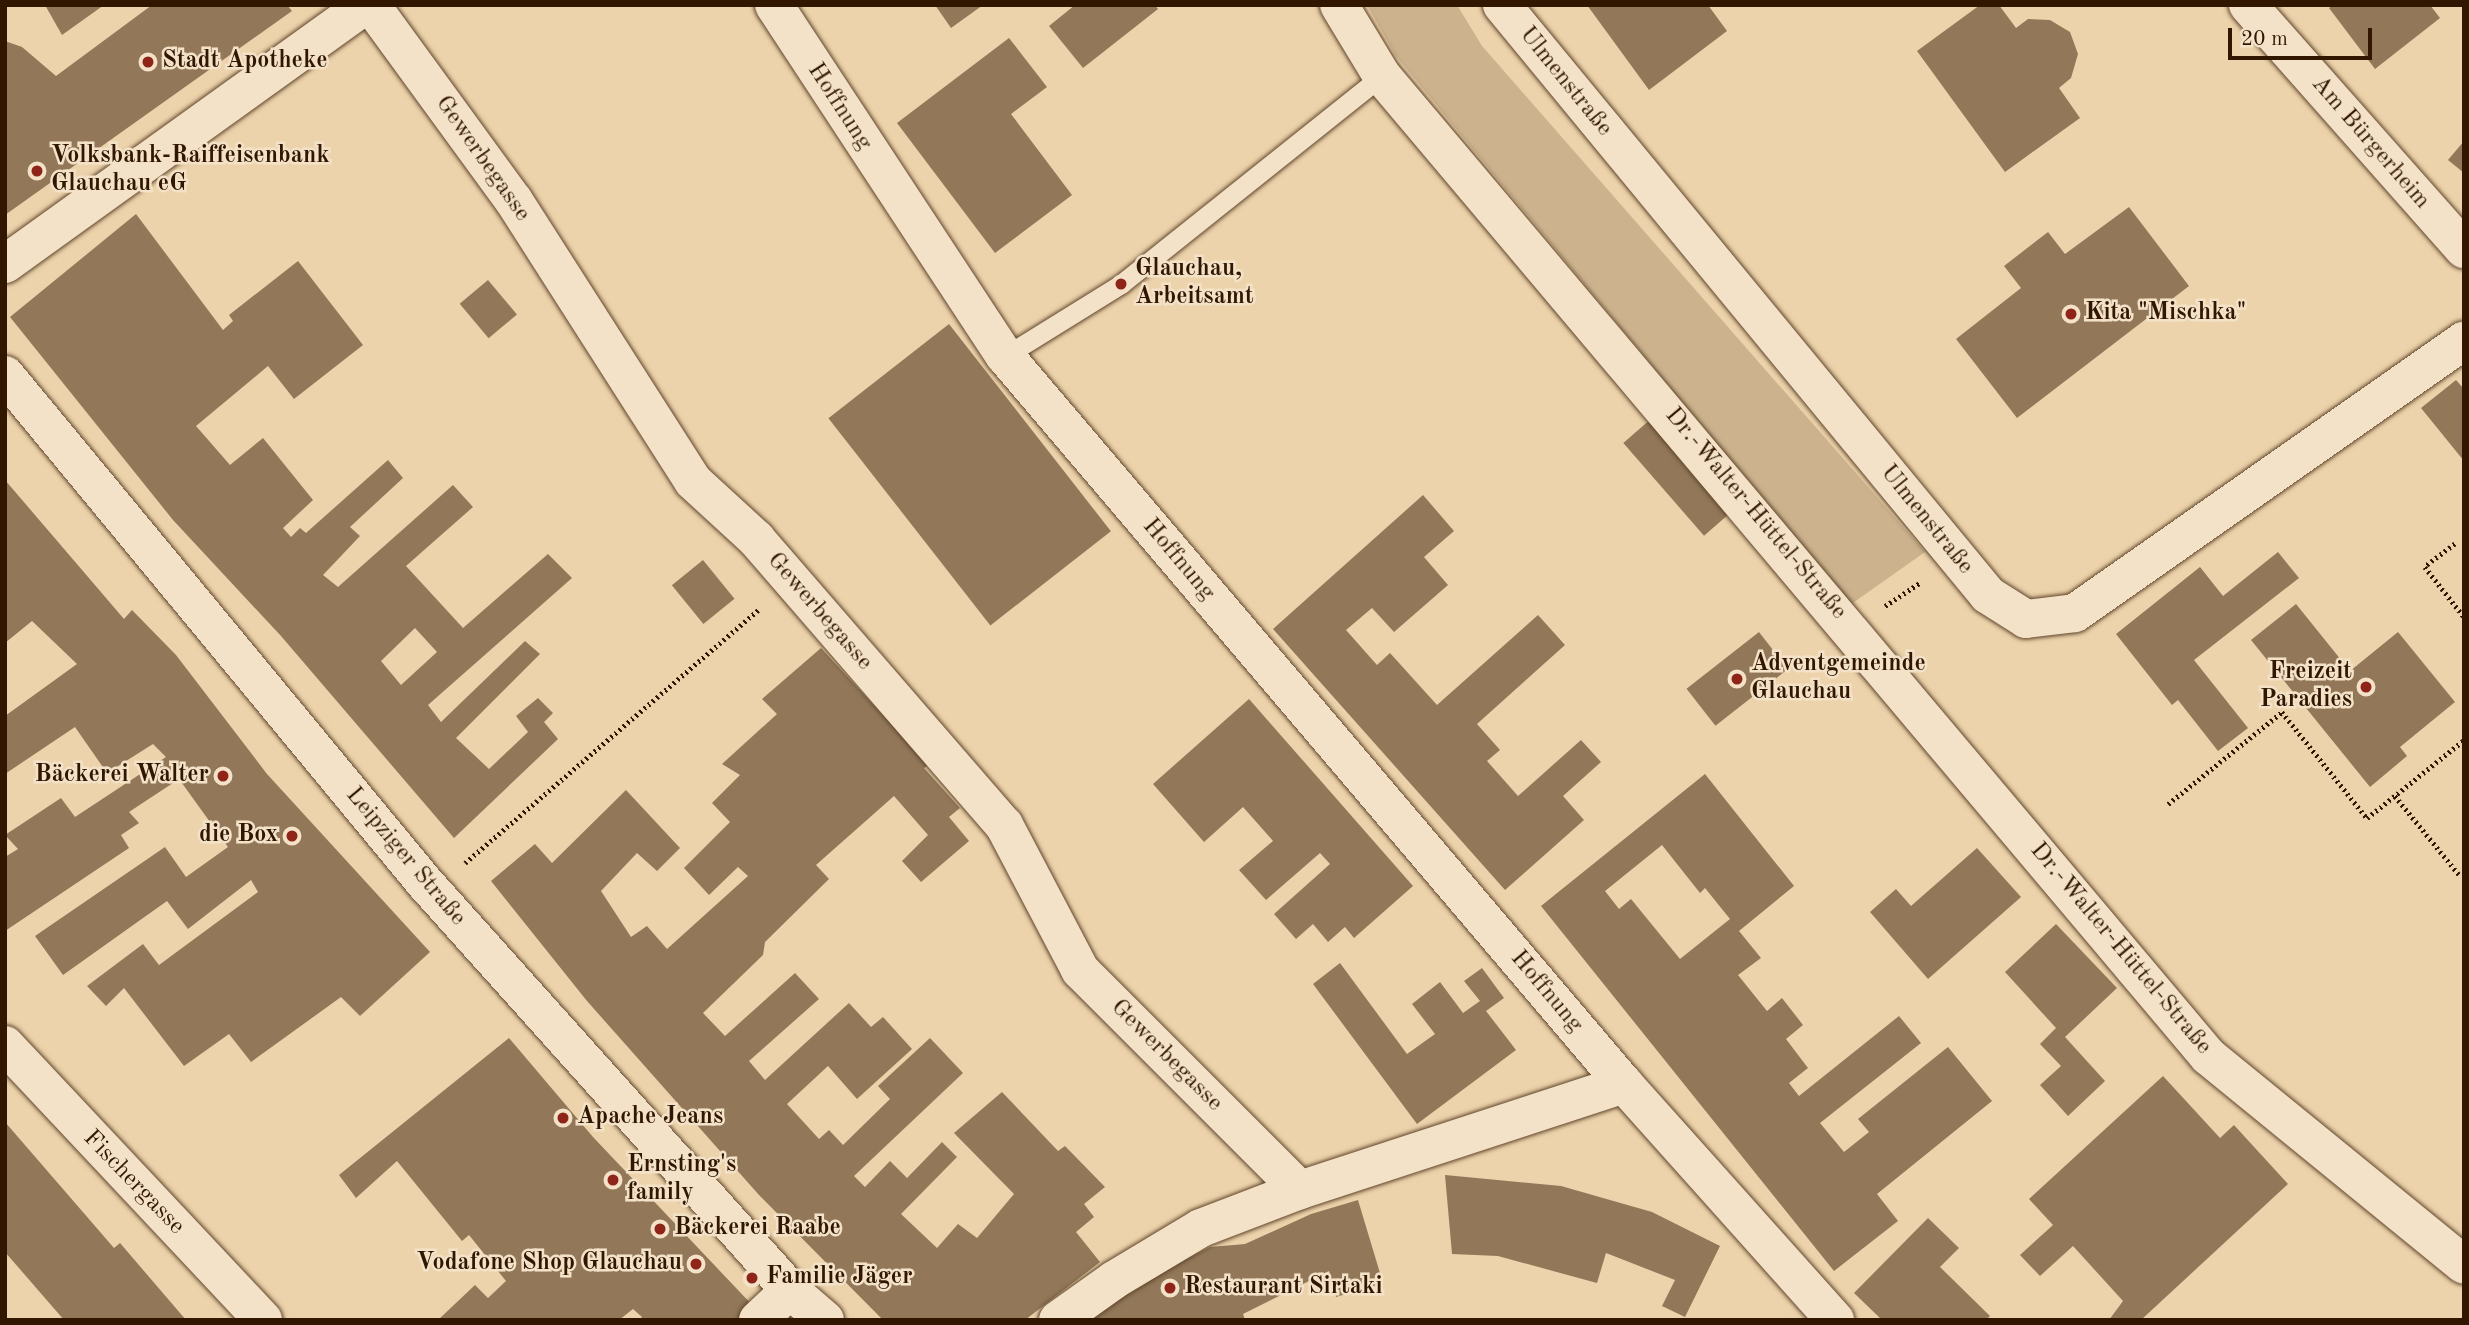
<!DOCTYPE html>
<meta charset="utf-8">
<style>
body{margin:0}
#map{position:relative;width:2469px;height:1325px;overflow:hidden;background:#ecd3ab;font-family:"Old Standard TT",serif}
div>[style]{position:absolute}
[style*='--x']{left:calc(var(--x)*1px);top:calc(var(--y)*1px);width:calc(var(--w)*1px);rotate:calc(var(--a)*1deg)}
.green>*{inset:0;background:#ccb38e}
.building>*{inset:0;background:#927859;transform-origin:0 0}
.path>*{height:4.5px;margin-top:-2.25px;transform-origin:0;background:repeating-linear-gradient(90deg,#311600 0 2px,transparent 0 5.5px)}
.roads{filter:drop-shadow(0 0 2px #60452b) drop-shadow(0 0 2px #60452b)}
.lane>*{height:19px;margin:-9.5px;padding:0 9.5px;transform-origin:9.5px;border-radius:9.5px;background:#f3e2c8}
.street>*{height:38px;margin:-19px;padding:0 19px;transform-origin:19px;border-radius:19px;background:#f3e2c8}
.dots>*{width:19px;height:19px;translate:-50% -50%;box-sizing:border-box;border:4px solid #f3e2c8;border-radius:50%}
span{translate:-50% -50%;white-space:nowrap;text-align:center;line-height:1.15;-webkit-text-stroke:5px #f3e2c8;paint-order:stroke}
.poi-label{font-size:24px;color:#311600;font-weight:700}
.left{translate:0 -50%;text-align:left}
.right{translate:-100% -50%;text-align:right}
.street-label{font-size:24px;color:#311600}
.frame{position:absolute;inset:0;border:7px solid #311600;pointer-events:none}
.scale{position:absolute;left:2228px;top:28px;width:144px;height:32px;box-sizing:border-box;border:4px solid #311600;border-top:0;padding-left:9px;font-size:21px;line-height:24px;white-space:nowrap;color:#311600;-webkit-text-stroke:5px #f3e2c8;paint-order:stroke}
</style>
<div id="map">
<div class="green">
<div style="clip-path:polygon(1367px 5px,1457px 5px,1482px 46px,1925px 552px,1850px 605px,1396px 56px)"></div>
</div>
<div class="building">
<div style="clip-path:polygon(45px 5px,104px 5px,62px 35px)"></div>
<div style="clip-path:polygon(152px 5px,287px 5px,292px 11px,5px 215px,5px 41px,22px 47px,56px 76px)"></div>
<div style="clip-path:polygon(935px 5px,983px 5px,951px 28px)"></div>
<div style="clip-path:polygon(1075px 5px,1155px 5px,1158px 9px,1083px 68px,1049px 26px)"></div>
<div style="clip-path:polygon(1587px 5px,1708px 5px,1727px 31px,1649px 90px)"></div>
<div style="clip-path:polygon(1980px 5px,1999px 5px,2016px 28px,2028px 19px,2050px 20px,2070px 32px,2078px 54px,2071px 78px,2059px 88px,2080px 118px,2005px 172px,1917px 51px)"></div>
<div style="clip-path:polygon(2333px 5px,2430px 5px,2440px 18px,2375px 69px,2329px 8px)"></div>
<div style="clip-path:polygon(1009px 38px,1047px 87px,1011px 114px,1072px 195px,995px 253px,897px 123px)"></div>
<div style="clip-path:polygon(2464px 141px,2464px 173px,2448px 160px)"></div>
<div style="clip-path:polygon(2129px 207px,2189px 286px,2017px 418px,1956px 339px,2021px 288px,2004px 266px,2048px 232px,2065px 254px)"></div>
<div style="clip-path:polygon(evenodd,136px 214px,223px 330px,233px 321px,229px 315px,298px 261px,363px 345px,294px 399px,268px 366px,196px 426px,230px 465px,263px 438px,313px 500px,283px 528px,291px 537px,300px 528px,306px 533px,388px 460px,403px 478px,350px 527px,360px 536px,323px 575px,338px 587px,453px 485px,473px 507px,406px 566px,463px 628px,548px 554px,572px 578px,428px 705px,441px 722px,525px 641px,540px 654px,456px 738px,489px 769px,528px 732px,516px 716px,538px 698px,553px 713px,544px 722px,558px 739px,454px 838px,281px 636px,173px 520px,10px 317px,136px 214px,415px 628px,437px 652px,401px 685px,381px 661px,415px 628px)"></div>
<div style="left:488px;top:280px;width:45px;height:37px;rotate:50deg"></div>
<div style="left:949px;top:324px;width:263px;height:153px;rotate:52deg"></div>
<div style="clip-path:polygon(2456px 380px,2464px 389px,2464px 461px,2421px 408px)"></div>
<div style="left:1652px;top:418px;width:123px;height:38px;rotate:49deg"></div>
<div style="clip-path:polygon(5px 480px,124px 619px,132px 610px,176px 655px,267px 774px,430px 952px,360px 1016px,341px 997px,251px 1062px,229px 1034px,184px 1066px,124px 988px,106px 1006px,87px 986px,143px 944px,159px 965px,258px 892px,251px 880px,188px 929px,167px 901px,63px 975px,35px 936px,165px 847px,186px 877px,228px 847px,179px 779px,129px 812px,139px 823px,121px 835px,129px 848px,5px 931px,5px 857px,18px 849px,5px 835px,61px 798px,75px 817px,166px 757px,153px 744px,107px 773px,75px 727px,5px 774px,5px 716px,77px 664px,32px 621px,5px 643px)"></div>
<div style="clip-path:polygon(1423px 495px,1454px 531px,1424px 557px,1448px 585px,1394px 632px,1372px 608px,1346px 630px,1377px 665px,1390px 653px,1437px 705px,1538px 615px,1565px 645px,1477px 724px,1500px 750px,1487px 761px,1518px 796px,1581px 740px,1601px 762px,1563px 796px,1584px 820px,1505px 890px,1273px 629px)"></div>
<div style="clip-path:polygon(2278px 552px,2299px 578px,2194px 660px,2248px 728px,2218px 751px,2178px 700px,2172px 705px,2116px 634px,2200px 567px,2223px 596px)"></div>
<div style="left:703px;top:560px;width:50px;height:40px;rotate:51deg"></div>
<div style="clip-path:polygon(2296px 604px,2350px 671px,2398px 632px,2455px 702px,2400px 747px,2407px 756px,2370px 787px,2251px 640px)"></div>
<div style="left:1759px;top:632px;width:47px;height:92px;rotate:52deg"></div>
<div style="clip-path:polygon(821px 648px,929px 765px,924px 768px,960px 808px,949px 817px,969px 841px,921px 882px,902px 861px,928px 835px,894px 796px,816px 865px,829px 879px,765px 942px,763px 955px,703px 1013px,725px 1036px,795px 973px,819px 999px,749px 1061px,765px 1080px,849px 1003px,871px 1027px,883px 1017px,912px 1049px,857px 1099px,828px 1066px,787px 1104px,819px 1139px,829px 1130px,843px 1145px,890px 1099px,878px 1086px,930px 1038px,963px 1073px,854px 1176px,865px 1187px,890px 1161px,907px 1178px,942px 1142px,957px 1157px,901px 1214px,937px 1248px,958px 1224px,977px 1238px,1014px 1194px,954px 1133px,1002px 1092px,1058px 1151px,1065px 1146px,1105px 1187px,1084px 1204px,1094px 1217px,1076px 1232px,1100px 1262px,1025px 1320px,883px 1320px,759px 1195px,587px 1001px,491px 881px,535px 844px,552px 863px,626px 790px,680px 848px,657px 871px,637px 853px,601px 891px,631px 937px,647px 926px,667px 949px,748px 876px,738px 867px,709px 895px,684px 868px,730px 822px,712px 803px,740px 775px,722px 764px,777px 714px,762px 699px)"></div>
<div style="clip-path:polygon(1249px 699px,1413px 886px,1354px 938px,1345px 927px,1328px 942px,1313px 924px,1296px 939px,1274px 914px,1330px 864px,1320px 853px,1266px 900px,1239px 870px,1273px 841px,1243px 807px,1204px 842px,1153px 784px)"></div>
<div style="clip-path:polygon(evenodd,1705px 774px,1794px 886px,1739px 931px,1761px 958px,1738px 975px,1767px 1011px,1782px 998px,1803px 1025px,1786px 1039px,1808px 1068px,1789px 1083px,1799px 1096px,1899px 1016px,1921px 1043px,1820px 1123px,1844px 1152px,1869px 1132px,1858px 1119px,1948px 1047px,1992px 1101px,1877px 1194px,1898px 1221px,1834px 1271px,1541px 906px,1705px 774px,1662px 845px,1700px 893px,1705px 888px,1730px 919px,1680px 959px,1631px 899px,1619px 909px,1605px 891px,1662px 845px)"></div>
<div style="clip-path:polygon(1977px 848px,2021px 897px,1928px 979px,1870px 912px,1896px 889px,1911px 906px)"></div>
<div style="clip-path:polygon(2056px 924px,2117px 988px,2065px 1037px,2105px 1081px,2068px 1116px,2040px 1085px,2061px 1066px,2040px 1044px,2056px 1028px,2005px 972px)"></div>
<div style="clip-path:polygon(1340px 963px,1407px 1054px,1435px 1034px,1412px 1004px,1440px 982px,1463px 1013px,1480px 1001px,1464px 981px,1482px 968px,1504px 998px,1486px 1011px,1516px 1050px,1417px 1124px,1313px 984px)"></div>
<div style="clip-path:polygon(509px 1038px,593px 1137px,755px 1308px,743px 1320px,639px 1320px,642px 1317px,633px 1309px,619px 1320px,438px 1320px,475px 1285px,488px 1298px,506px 1281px,469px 1235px,462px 1241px,397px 1161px,356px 1198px,339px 1175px)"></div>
<div style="clip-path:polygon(2163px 1076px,2220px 1138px,2234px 1125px,2288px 1184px,2141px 1320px,2109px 1320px,2123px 1301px,2073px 1246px,2040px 1276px,2020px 1255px,2053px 1225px,2029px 1199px)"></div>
<div style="clip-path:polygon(5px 1122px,114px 1248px,120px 1243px,186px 1320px,64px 1320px,5px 1252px)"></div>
<div style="clip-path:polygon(1445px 1175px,1561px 1186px,1652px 1212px,1720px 1246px,1685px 1317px,1662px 1306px,1675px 1280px,1606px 1253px,1597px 1283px,1498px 1256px,1452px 1254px)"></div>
<div style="clip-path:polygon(1358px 1200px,1383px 1283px,1336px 1297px,1329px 1271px,1243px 1314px,1245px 1320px,1079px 1320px,1118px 1293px,1210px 1247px,1245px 1244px,1311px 1214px)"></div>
<div style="clip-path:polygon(1928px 1218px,1959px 1248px,1940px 1267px,1990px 1316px,1986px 1320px,1882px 1320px,1854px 1293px)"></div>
</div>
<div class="path">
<div style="--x:2455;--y:544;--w:38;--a:143"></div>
<div style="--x:2425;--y:567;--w:63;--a:52"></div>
<div style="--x:1885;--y:606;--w:43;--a:-33.7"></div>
<div style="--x:2395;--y:796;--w:104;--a:50.8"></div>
<div style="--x:2168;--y:804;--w:146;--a:-38.9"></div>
<div style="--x:2282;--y:712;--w:136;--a:51.3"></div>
<div style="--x:2367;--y:818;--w:124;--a:-38.8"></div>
<div style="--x:465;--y:863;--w:390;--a:-40.8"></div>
</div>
<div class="roads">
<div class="lane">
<div style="--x:1005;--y:356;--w:137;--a:-31.8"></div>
<div style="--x:1121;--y:284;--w:334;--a:-38.6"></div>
</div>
<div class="street">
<div style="--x:371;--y:5;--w:243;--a:53.9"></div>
<div style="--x:514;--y:201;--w:332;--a:57.4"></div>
<div style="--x:693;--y:481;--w:86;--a:42.6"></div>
<div style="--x:756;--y:539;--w:379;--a:49.1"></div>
<div style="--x:1004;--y:825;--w:164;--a:62.3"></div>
<div style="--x:1080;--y:970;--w:311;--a:45"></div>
<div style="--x:774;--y:5;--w:420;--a:56.7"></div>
<div style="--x:1005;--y:356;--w:956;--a:49.63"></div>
<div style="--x:1624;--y:1084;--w:317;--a:48.2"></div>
<div style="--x:1339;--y:5;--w:83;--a:58.8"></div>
<div style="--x:1382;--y:76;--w:1282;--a:49.87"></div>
<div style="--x:2208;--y:1056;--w:330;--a:39.2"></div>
<div style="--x:1502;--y:5;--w:764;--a:50.52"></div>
<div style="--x:1988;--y:595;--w:45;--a:32.3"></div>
<div style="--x:2026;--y:619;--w:49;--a:-7"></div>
<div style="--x:2075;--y:613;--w:475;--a:-35"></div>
<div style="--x:2248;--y:5;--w:326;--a:48.5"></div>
<div style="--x:5;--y:264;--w:444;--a:-35.7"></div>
<div style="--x:5;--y:375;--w:659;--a:50.42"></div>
<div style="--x:425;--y:883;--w:547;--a:48.11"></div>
<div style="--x:790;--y:1290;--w:46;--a:40.6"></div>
<div style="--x:5;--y:1045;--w:377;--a:46.8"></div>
<div style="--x:758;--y:1320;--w:44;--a:-43.2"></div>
<div style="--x:1058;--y:1320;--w:69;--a:-35.5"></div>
<div style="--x:1114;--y:1280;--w:101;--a:-30.9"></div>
<div style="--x:1201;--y:1228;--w:106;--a:-21"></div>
<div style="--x:1300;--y:1190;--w:341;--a:-18.1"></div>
</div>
</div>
<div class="dots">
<div style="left:148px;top:62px;background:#8f2418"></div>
<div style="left:37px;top:171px;background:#8f2418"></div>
<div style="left:1121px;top:284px;background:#8f2418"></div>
<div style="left:2071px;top:314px;background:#8f2418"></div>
<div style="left:1737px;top:679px;background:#8f2418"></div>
<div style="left:2366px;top:687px;background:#8f2418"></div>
<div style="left:223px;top:776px;background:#8f2418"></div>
<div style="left:292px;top:836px;background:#8f2418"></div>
<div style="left:563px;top:1118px;background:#8f2418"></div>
<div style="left:613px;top:1180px;background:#8f2418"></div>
<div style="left:660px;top:1229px;background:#8f2418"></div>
<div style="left:696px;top:1264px;background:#8f2418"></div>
<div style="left:752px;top:1278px;background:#8f2418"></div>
<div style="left:1170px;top:1288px;background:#8f2418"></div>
</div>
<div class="poi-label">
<span class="left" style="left:162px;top:62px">Stadt Apotheke</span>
<span class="left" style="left:51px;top:171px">Volksbank-Raiffeisenbank<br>Glauchau eG</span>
<span class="left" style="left:1135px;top:284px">Glauchau,<br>Arbeitsamt</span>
<span class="left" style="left:2085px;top:314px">Kita "Mischka"</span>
<span class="left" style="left:1751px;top:679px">Adventgemeinde<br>Glauchau</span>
<span class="right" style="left:2352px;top:687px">Freizeit<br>Paradies</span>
<span class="right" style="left:209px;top:776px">Bäckerei Walter</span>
<span class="right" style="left:278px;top:836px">die Box</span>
<span class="left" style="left:577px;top:1118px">Apache Jeans</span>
<span class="left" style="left:627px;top:1180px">Ernsting's<br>family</span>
<span class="left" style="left:674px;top:1229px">Bäckerei Raabe</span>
<span class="right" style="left:682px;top:1264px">Vodafone Shop Glauchau</span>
<span class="left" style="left:766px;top:1278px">Familie Jäger</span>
<span class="left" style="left:1184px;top:1288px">Restaurant Sirtaki</span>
</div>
<div class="street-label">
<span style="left:1565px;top:82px;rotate:51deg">Ulmenstraße</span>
<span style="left:839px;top:107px;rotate:57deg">Hoffnung</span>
<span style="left:2370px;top:143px;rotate:49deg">Am Bürgerheim</span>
<span style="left:482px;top:159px;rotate:55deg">Gewerbegasse</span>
<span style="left:1755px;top:514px;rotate:50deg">Dr.-Walter-Hüttel-Straße</span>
<span style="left:1926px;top:520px;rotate:51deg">Ulmenstraße</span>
<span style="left:1178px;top:560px;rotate:50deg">Hoffnung</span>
<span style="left:819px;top:612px;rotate:49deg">Gewerbegasse</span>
<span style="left:405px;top:857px;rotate:50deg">Leipziger Straße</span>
<span style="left:2120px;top:949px;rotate:50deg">Dr.-Walter-Hüttel-Straße</span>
<span style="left:1546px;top:992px;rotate:50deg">Hoffnung</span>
<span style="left:1166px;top:1056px;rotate:45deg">Gewerbegasse</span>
<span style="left:133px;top:1183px;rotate:46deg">Fischergasse</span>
</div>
<div class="frame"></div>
<div class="scale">20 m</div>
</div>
